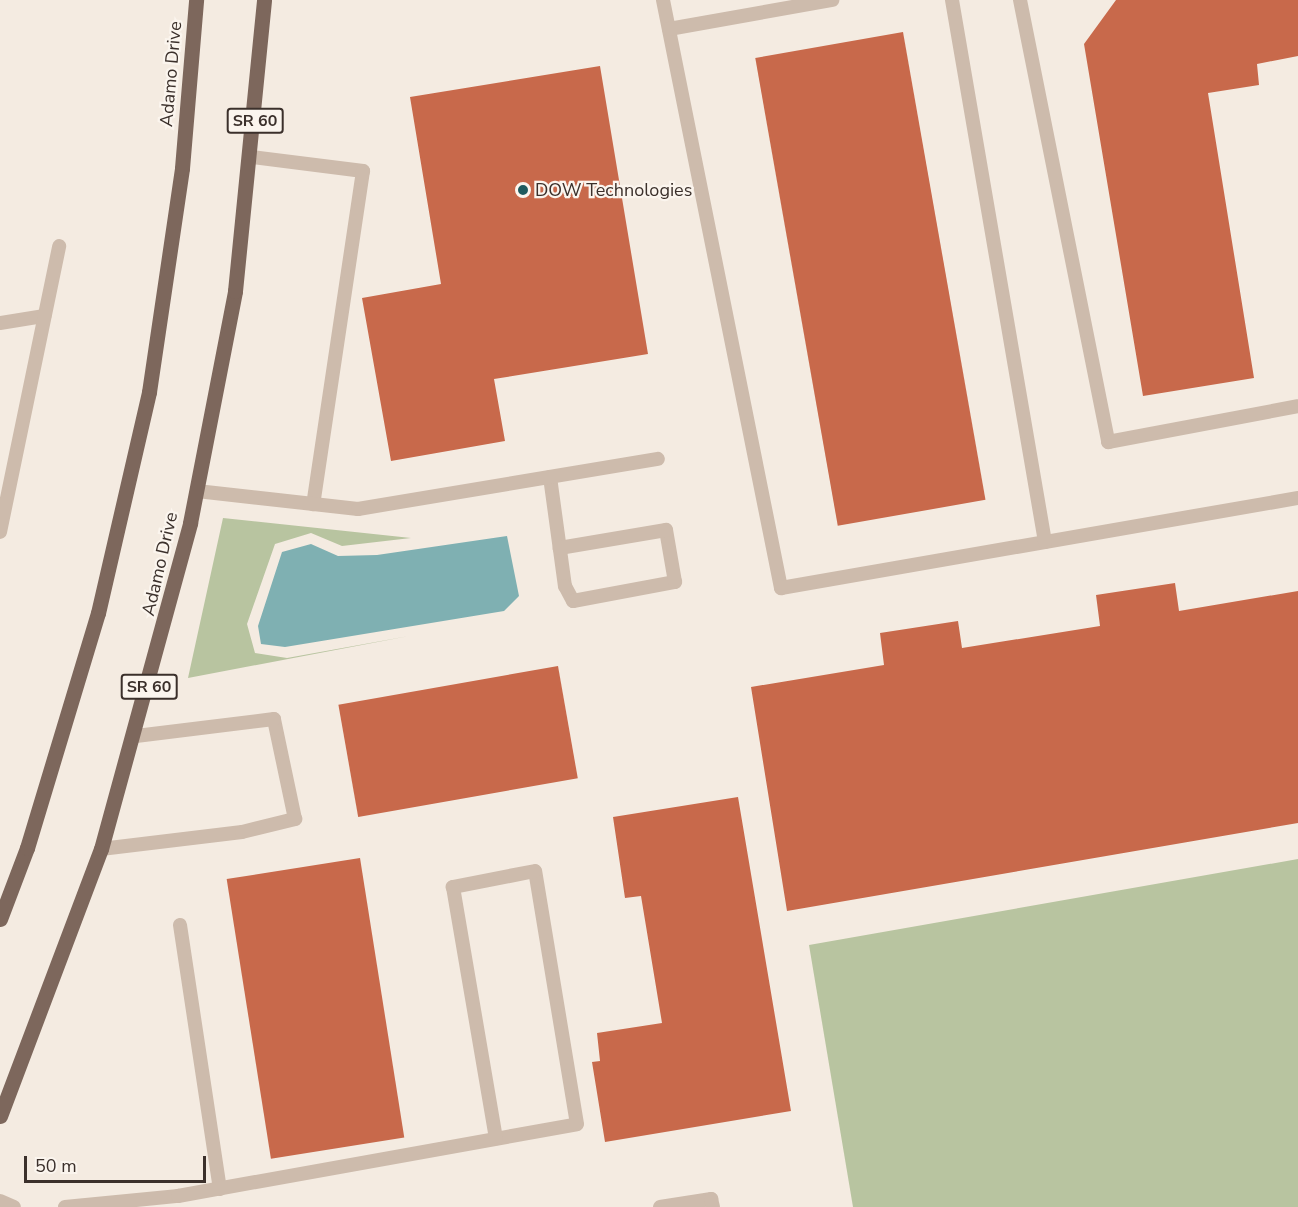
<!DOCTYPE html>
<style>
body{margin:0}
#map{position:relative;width:1298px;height:1207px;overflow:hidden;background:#f4ebe1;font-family:"Nunito Sans",sans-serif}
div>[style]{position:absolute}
.green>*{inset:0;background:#b8c4a0}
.water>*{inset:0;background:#7fb0b2}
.building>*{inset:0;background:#c8694b;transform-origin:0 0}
.lane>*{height:14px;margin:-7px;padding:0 7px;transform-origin:7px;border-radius:7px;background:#cdbbac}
.primary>*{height:15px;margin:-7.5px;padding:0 7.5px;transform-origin:7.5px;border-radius:7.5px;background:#7d675c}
.dots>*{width:16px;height:16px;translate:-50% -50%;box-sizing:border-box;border:3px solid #fbf5ee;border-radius:50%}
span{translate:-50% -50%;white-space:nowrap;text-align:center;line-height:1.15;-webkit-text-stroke:4.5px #fbf5ee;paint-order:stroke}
.shield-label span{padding:2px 4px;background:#fbf5ee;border:2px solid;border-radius:4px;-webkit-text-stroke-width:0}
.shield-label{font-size:16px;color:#3b302b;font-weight:700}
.street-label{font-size:18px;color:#3b302b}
.poi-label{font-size:18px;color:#3b302b}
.left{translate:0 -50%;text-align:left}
.scale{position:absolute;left:24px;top:1156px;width:182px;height:27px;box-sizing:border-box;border:3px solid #3b302b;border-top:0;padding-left:8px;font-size:18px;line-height:21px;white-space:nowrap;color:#3b302b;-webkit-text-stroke:4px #fbf5ee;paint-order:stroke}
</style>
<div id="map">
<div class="green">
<i style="clip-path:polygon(223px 518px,411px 538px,342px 546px,311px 533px,275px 544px,247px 624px,255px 653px,287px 658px,409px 636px,188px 678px)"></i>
<i style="clip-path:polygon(1298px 859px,1298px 1207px,853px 1207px,809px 945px)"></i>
</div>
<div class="water">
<i style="clip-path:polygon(507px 536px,519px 596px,504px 611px,285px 647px,261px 644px,258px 626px,282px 552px,311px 544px,338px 556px,377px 555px)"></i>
</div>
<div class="building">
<i style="clip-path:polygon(1116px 0,1298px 0,1298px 56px,1257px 64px,1259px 85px,1208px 93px,1254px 378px,1143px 396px,1084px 44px)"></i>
<i style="left:903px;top:32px;width:475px;height:150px;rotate:80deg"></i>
<i style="clip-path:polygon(600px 66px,648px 354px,494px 379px,505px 441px,391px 461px,362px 298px,441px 284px,410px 97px)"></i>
<i style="clip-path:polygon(1175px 583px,1179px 611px,1298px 591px,1298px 823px,787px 911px,751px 687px,884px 665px,880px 633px,958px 621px,962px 648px,1100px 626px,1096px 595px)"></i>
<i style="left:558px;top:666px;width:114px;height:223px;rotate:80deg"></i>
<i style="clip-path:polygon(738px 797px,791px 1111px,605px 1142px,592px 1062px,600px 1061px,597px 1033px,662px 1023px,641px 896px,625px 898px,613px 817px)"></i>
<i style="left:360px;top:858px;width:283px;height:135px;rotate:81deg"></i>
</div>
<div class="lane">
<i style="left:663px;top:0;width:600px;rotate:78.65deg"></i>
<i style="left:781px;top:588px;width:525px;rotate:-9.88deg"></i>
<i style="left:952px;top:0;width:550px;rotate:80.26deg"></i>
<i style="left:1020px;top:0;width:451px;rotate:78.7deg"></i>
<i style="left:1108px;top:442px;width:193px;rotate:-10.7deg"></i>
<i style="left:669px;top:29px;width:166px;rotate:-10.1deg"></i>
<i style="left:252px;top:157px;width:112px;rotate:7.2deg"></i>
<i style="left:363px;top:171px;width:337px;rotate:98.5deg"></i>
<i style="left:0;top:323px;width:45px;rotate:-9deg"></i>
<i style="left:550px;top:477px;width:110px;rotate:82.2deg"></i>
<i style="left:565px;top:586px;width:17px;rotate:62deg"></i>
<i style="left:573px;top:601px;width:104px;rotate:-10.6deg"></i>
<i style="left:675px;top:582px;width:53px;rotate:-99.8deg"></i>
<i style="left:666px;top:530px;width:108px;rotate:170.4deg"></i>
<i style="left:197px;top:491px;width:162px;rotate:6.4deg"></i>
<i style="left:358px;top:509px;width:304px;rotate:-9.5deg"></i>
<i style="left:0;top:532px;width:292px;rotate:-78.3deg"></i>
<i style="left:101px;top:849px;width:142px;rotate:-6.9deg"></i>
<i style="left:242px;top:832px;width:55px;rotate:-13.8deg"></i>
<i style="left:295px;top:819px;width:102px;rotate:-101.9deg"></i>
<i style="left:274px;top:719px;width:139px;rotate:173deg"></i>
<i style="left:180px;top:925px;width:267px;rotate:81.4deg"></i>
<i style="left:0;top:1201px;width:15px;rotate:23deg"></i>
<i style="left:65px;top:1207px;width:114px;rotate:-5.6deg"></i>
<i style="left:178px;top:1196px;width:405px;rotate:-10.2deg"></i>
<i style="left:577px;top:1124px;width:256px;rotate:-99.4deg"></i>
<i style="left:535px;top:871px;width:84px;rotate:169deg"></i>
<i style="left:453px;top:887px;width:255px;rotate:80.3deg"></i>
<i style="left:660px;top:1207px;width:52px;rotate:-8.9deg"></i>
<i style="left:711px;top:1199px;width:8px;rotate:76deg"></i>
</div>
<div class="primary">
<i style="left:0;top:919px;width:76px;rotate:-69.2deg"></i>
<i style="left:27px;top:848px;width:245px;rotate:-73.2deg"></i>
<i style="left:98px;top:613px;width:227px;rotate:-77deg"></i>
<i style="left:149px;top:392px;width:226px;rotate:-81.6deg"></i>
<i style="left:182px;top:168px;width:169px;rotate:-85.2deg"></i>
<i style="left:0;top:1116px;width:285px;rotate:-69.3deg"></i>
<i style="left:101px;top:849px;width:338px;rotate:-74.7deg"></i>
<i style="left:190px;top:523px;width:236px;rotate:-79deg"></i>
<i style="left:235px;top:291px;width:292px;rotate:-84.3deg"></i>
</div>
<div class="dots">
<i style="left:523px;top:190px;background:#1f5a5e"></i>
</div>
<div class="shield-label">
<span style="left:255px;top:121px">SR 60</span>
<span style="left:149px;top:687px">SR 60</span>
</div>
<div class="street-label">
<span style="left:171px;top:74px;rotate:-85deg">Adamo Drive</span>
<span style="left:160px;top:564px;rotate:-77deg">Adamo Drive</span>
</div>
<div class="poi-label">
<span class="left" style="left:535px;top:190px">DOW Technologies</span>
</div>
<div class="scale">50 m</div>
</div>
